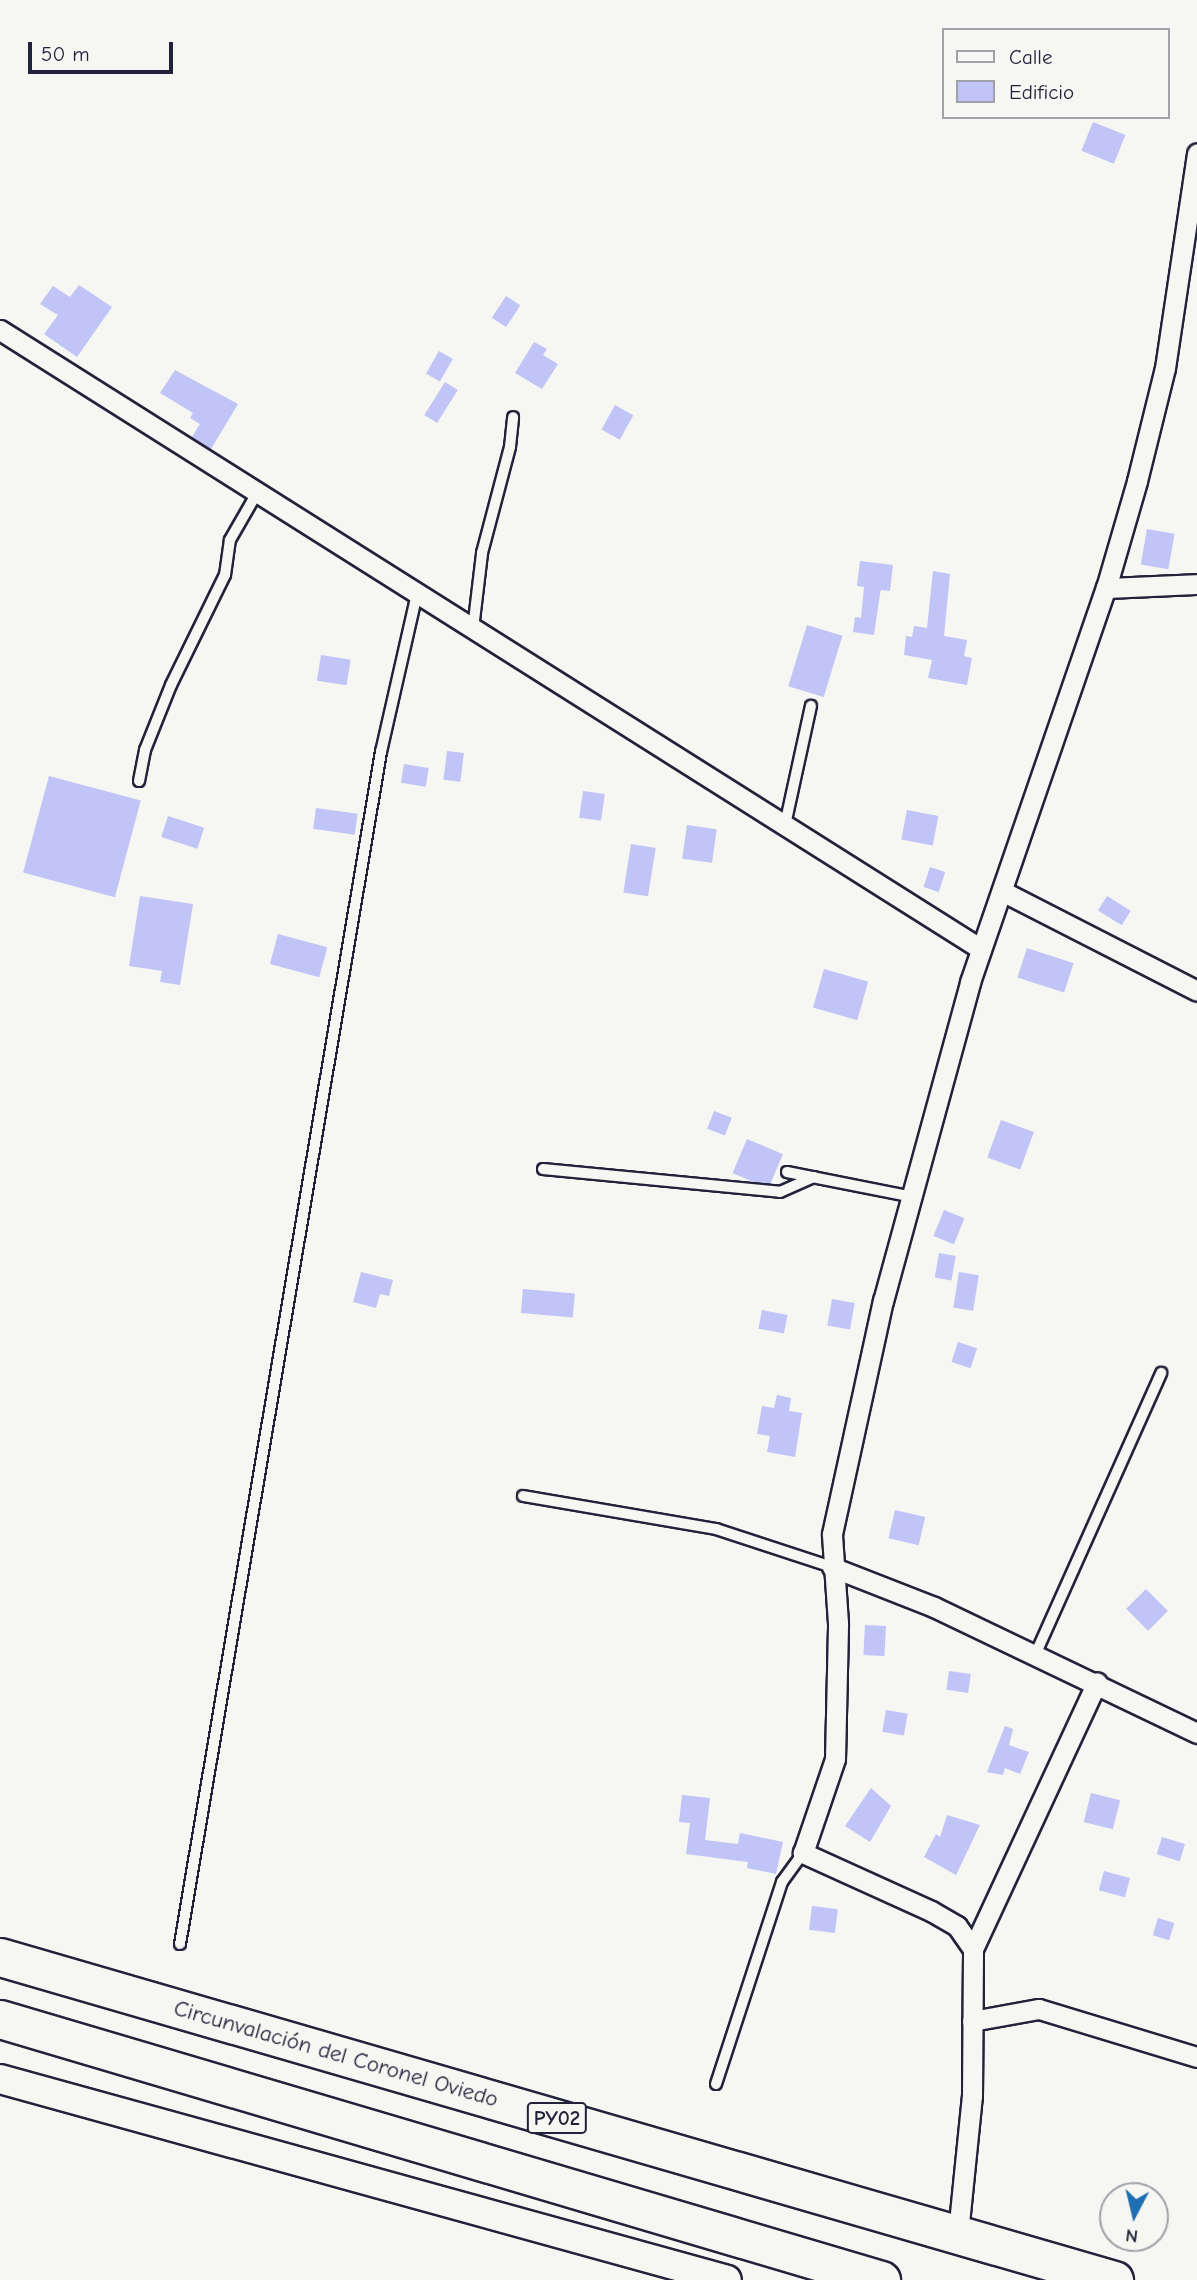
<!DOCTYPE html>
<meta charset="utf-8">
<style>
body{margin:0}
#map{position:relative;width:1197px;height:2280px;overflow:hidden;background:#f6f6f2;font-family:"Comic Neue",sans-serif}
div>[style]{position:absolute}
.building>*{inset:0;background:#c0c4f6;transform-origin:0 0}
.roads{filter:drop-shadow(2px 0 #22223b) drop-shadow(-2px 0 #22223b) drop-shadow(0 2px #22223b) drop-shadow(0 -2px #22223b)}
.lane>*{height:10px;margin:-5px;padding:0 5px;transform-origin:5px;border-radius:5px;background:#f6f6f2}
.street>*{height:19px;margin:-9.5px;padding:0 9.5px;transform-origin:9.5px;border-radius:9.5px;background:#f6f6f2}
.secondary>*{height:28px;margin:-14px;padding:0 14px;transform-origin:14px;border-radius:14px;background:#f6f6f2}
.highway>*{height:37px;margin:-18.5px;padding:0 18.5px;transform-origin:18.5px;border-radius:18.5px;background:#f6f6f2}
span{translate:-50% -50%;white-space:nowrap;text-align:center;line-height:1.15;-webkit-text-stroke:5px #f6f6f2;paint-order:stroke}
.shield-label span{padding:2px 5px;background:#f6f6f2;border:2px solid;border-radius:5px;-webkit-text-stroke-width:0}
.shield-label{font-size:21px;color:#22223b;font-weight:700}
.street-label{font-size:23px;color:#22223b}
.legend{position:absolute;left:942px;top:28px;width:228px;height:91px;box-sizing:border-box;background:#f6f6f2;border:2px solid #a1a1a9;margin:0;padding:9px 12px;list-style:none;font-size:21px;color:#22223b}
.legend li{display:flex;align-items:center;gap:14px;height:35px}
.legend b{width:35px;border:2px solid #a1a1a9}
.north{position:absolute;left:1099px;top:2182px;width:70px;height:70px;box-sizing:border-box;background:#f6f6f2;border:2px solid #a1a1a9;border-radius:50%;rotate:187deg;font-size:19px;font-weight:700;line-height:28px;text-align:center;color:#22223b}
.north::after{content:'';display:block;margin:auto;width:24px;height:32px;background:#1f6fb2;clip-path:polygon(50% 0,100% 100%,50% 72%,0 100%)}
.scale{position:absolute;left:28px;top:42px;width:145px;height:32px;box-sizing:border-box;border:4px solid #22223b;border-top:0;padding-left:9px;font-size:21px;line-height:24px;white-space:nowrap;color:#22223b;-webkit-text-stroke:5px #f6f6f2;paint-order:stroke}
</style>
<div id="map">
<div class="building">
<i style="left:1093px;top:122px;width:35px;height:31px;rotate:22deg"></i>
<i style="clip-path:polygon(79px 285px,112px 307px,77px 357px,44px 334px,58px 315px,40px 304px,53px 286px,70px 297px)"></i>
<i style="left:506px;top:296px;width:17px;height:26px;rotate:33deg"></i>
<i style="clip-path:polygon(534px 342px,547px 349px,543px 355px,558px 364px,542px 389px,515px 373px)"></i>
<i style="left:439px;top:351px;width:16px;height:26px;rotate:30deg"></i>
<i style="clip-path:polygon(175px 370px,238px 404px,211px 449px,192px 437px,200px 424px,190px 418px,193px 413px,160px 393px)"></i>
<i style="left:445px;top:382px;width:15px;height:39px;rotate:32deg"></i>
<i style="left:615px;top:405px;width:21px;height:28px;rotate:29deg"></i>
<i style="left:1147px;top:529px;width:28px;height:36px;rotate:10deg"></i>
<i style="clip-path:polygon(860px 561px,893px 565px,890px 591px,881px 590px,880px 594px,874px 635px,853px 632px,855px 617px,861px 618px,864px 587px,857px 586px)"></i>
<i style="clip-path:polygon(933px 571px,950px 574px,944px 636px,967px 640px,964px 656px,972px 658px,967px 685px,928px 678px,932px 660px,904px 655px,906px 636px,912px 637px,914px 626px,927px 628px)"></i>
<i style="left:807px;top:625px;width:37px;height:64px;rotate:17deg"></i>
<i style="left:321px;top:655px;width:30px;height:26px;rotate:9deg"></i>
<i style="left:447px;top:751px;width:17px;height:29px;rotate:7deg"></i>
<i style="left:404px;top:764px;width:25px;height:19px;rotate:9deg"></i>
<i style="left:49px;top:776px;width:95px;height:100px;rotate:15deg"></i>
<i style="left:583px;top:791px;width:22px;height:27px;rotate:8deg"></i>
<i style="left:316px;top:808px;width:42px;height:21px;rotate:8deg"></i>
<i style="left:907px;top:810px;width:32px;height:30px;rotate:11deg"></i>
<i style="left:168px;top:816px;width:38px;height:22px;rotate:18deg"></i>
<i style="left:687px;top:825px;width:30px;height:34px;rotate:8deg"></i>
<i style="left:631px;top:844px;width:25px;height:49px;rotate:9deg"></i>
<i style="left:930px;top:867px;width:16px;height:21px;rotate:18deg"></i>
<i style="clip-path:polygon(140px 896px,193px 904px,180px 985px,160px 982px,162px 971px,129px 966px)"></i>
<i style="left:1107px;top:896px;width:28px;height:17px;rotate:32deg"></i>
<i style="left:278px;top:934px;width:51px;height:31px;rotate:15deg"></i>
<i style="left:1027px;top:948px;width:49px;height:31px;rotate:18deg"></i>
<i style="left:824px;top:969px;width:46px;height:40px;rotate:16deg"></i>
<i style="left:714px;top:1111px;width:19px;height:19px;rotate:21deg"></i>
<i style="left:1001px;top:1120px;width:35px;height:40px;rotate:20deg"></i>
<i style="left:747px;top:1139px;width:39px;height:37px;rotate:23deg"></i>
<i style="left:944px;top:1210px;width:22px;height:28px;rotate:22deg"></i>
<i style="left:939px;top:1253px;width:17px;height:25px;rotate:10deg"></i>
<i style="clip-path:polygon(361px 1272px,393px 1280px,389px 1296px,380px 1294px,376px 1308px,353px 1302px)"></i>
<i style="left:959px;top:1272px;width:20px;height:36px;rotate:9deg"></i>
<i style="left:523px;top:1289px;width:52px;height:24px;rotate:5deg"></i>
<i style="left:832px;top:1299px;width:23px;height:27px;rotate:10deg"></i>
<i style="left:762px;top:1310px;width:26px;height:19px;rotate:11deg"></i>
<i style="left:958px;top:1342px;width:20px;height:21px;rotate:18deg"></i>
<i style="clip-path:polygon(777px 1395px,791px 1398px,789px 1411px,802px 1413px,795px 1457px,767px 1452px,770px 1436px,757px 1434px,762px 1406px,774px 1408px)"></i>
<i style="left:895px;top:1510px;width:31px;height:29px;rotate:13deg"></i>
<i style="left:1146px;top:1589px;width:31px;height:28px;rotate:45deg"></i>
<i style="left:865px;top:1625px;width:21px;height:30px;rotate:3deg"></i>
<i style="left:949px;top:1671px;width:22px;height:19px;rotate:8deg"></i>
<i style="left:886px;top:1710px;width:22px;height:22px;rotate:10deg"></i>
<i style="clip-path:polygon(1005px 1726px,1013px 1729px,1009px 1745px,1029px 1752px,1020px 1774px,1005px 1768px,1003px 1775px,987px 1772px)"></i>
<i style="clip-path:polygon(871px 1788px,891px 1806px,870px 1842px,845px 1826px)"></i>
<i style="left:1091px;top:1793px;width:30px;height:30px;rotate:14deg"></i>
<i style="clip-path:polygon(682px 1795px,710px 1798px,705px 1840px,738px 1844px,740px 1833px,783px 1842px,776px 1874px,747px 1868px,748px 1862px,686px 1854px,690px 1823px,679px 1822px)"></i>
<i style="clip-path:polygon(947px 1815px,980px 1825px,956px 1875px,924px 1857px,936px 1834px,940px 1837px)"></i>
<i style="left:1162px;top:1837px;width:24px;height:18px;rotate:17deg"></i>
<i style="left:1104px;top:1871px;width:27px;height:20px;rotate:15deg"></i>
<i style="left:812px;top:1906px;width:26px;height:24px;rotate:7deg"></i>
<i style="left:1158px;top:1918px;width:17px;height:18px;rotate:17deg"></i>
</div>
<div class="roads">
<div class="lane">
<i style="left:473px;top:629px;width:77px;rotate:-83.2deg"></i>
<i style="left:482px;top:553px;width:110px;rotate:-75.2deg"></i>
<i style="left:510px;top:447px;width:30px;rotate:-84deg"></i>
<i style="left:139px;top:781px;width:32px;rotate:-79deg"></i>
<i style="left:145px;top:750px;width:70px;rotate:-68.2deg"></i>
<i style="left:171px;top:685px;width:123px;rotate:-63.9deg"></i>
<i style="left:225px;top:575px;width:35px;rotate:-82deg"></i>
<i style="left:230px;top:540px;width:54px;rotate:-60.1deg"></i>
<i style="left:785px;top:825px;width:122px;rotate:-77.7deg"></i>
<i style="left:543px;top:1169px;width:238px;rotate:5.5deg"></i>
<i style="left:780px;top:1192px;width:37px;rotate:-24deg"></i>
<i style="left:787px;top:1172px;width:128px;rotate:11.2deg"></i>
<i style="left:523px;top:1496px;width:196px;rotate:9.7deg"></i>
<i style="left:716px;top:1529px;width:122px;rotate:18.1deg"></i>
<i style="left:1036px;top:1653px;width:307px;rotate:-65.9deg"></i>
<i style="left:180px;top:1944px;width:1209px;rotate:-80.43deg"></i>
<i style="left:381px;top:752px;width:162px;rotate:-77.2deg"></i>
<i style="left:716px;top:2084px;width:213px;rotate:-71.9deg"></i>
<i style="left:782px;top:1882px;width:36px;rotate:-54deg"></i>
</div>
<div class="street">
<i style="left:0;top:330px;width:1160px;rotate:32.25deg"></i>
<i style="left:1106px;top:588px;width:91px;rotate:-2.5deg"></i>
<i style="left:1002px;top:891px;width:219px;rotate:27.1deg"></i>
<i style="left:832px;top:1567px;width:110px;rotate:21.4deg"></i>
<i style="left:934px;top:1607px;width:292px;rotate:25.6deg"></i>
<i style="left:973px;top:1949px;width:28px;rotate:-125deg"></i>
<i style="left:957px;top:1926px;width:30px;rotate:-150deg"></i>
<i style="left:931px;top:1911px;width:141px;rotate:-155.6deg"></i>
<i style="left:803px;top:1853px;width:99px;rotate:-71.2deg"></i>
<i style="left:835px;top:1759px;width:136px;rotate:-88.7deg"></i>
<i style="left:838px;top:1623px;width:89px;rotate:-93.9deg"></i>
<i style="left:832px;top:1534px;width:239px;rotate:-77.7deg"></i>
<i style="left:883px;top:1301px;width:331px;rotate:-74.7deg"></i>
<i style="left:970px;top:982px;width:417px;rotate:-71deg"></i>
<i style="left:1106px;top:588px;width:111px;rotate:-73.8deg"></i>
<i style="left:1137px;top:481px;width:116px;rotate:-76.1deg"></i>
<i style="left:1165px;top:368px;width:217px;rotate:-81.5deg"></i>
<i style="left:972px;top:2021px;width:68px;rotate:-10.2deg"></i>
<i style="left:1039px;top:2009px;width:165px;rotate:16.9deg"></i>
<i style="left:958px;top:2233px;width:138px;rotate:-84.2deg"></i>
<i style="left:972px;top:2096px;width:147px;rotate:-89.6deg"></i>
<i style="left:973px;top:1949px;width:294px;rotate:-65.1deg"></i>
</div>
<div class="secondary">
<i style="left:0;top:2079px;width:754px;rotate:15.45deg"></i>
</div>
<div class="highway">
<i style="left:0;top:1957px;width:1160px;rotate:16.17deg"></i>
<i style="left:0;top:2019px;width:919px;rotate:16.5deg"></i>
</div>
</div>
<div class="shield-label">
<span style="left:557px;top:2118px">PY02</span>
</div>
<div class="street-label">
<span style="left:336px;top:2054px;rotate:16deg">Circunvalación del Coronel Oviedo</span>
</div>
<ul class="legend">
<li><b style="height:9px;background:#f6f6f2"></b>Calle</li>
<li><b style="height:19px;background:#c0c4f6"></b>Edificio</li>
</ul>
<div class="north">N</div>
<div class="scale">50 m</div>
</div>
